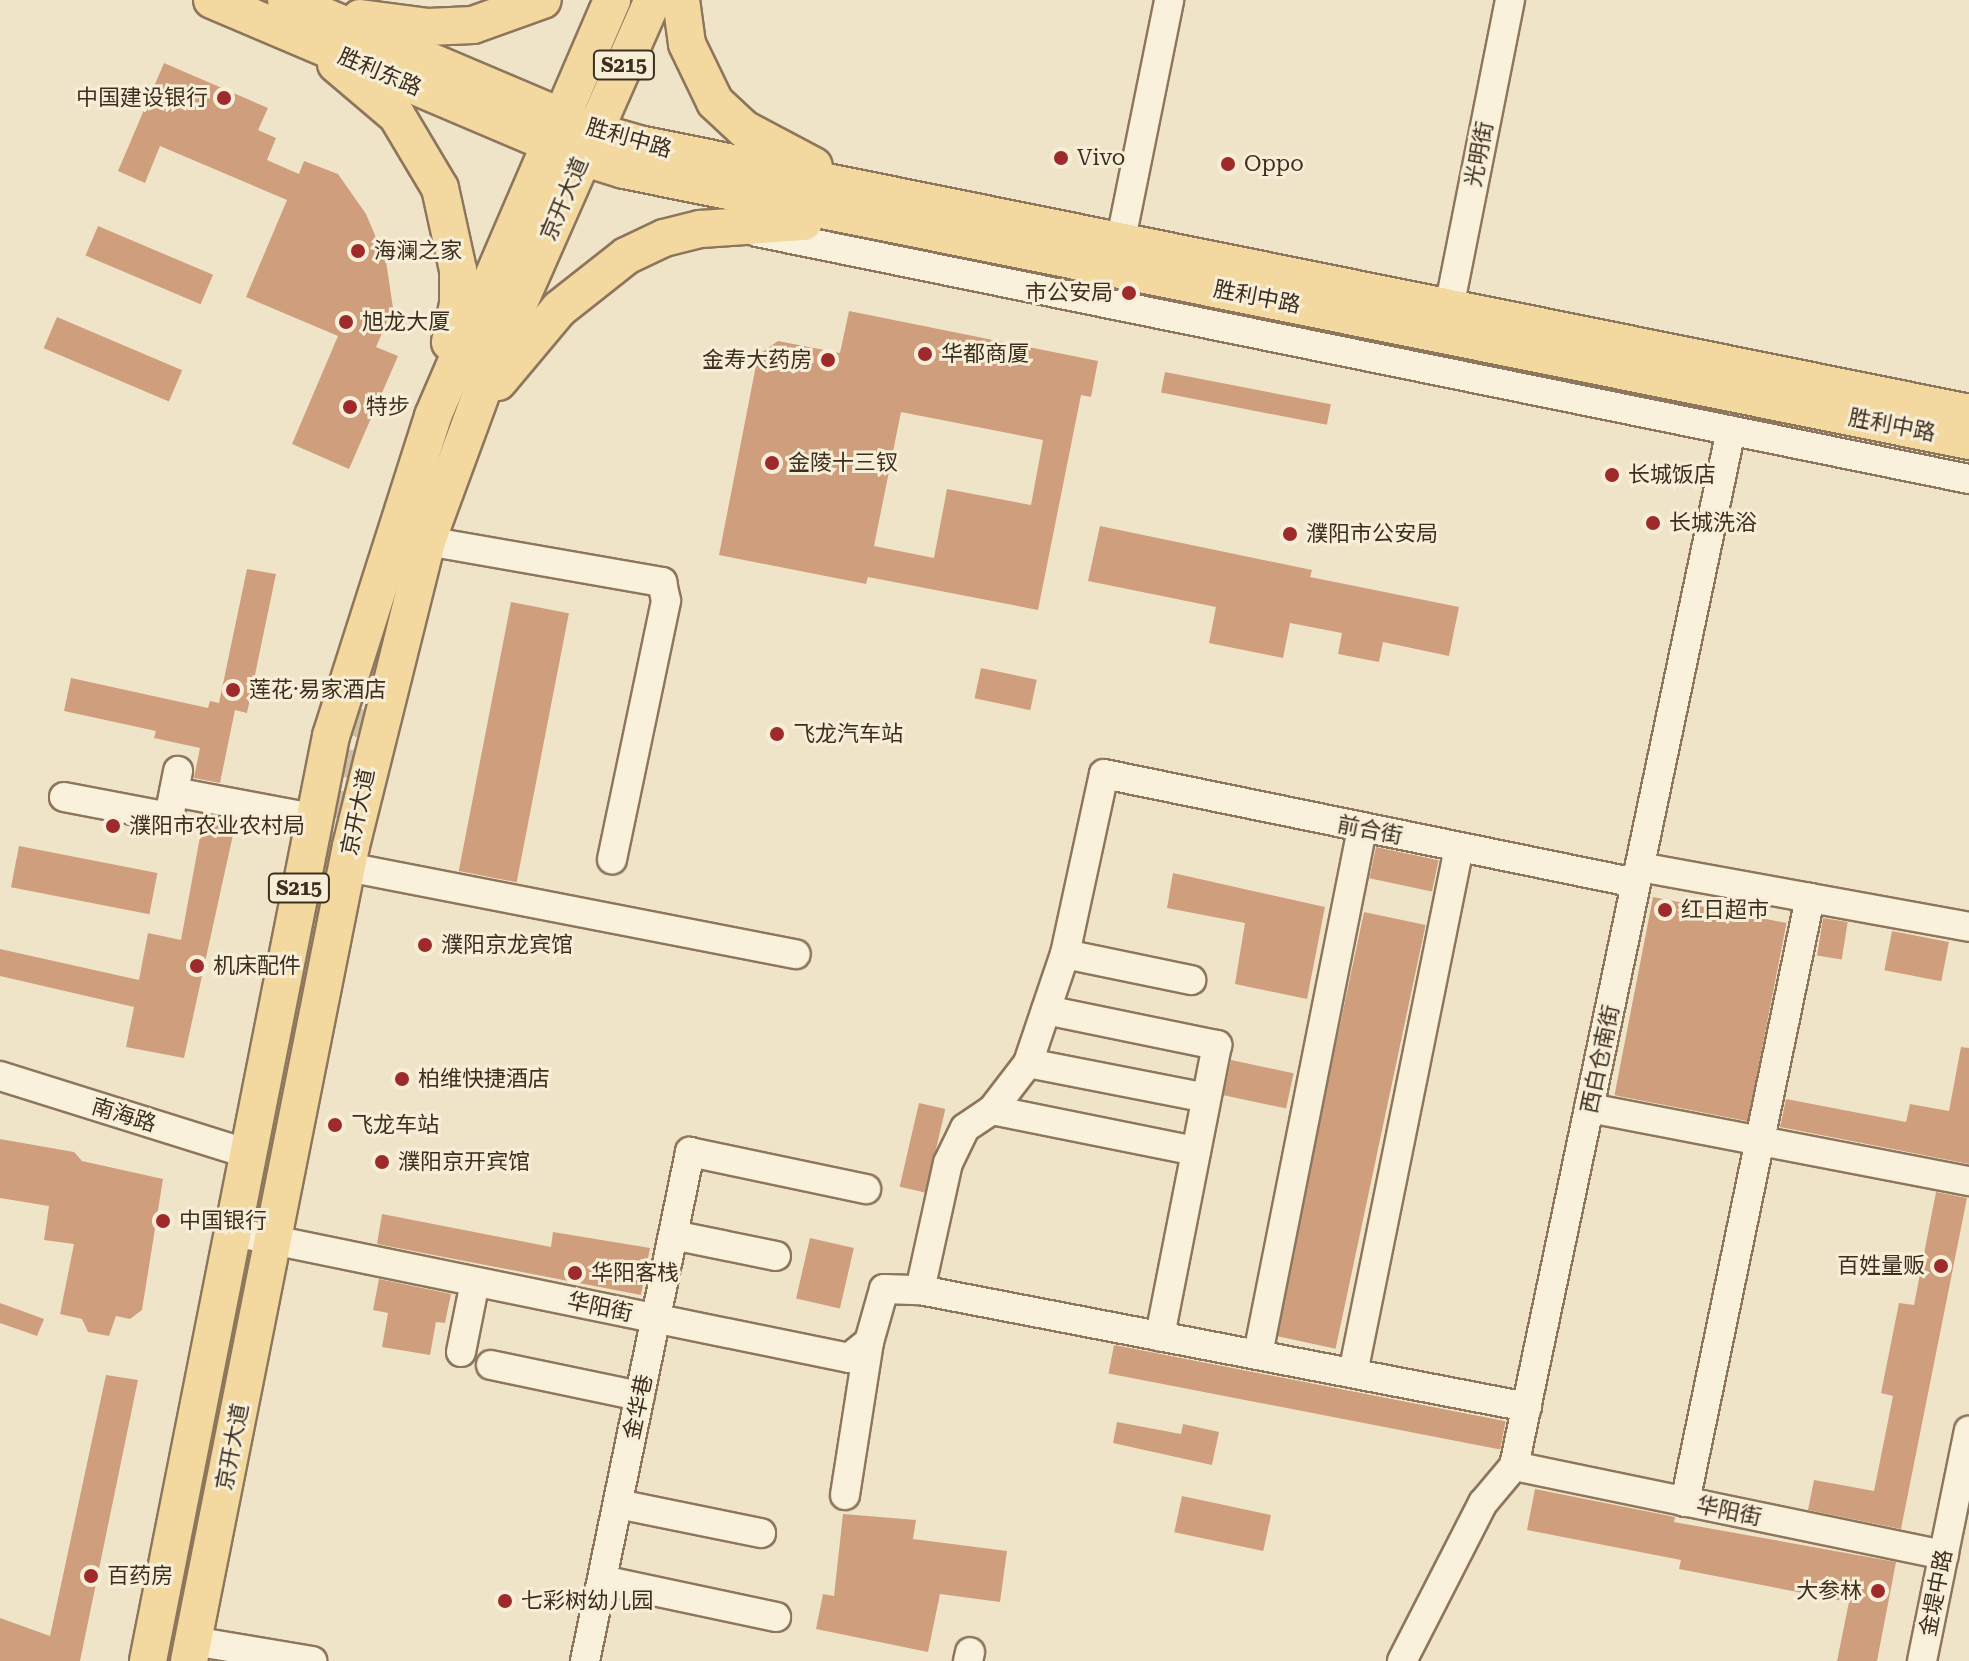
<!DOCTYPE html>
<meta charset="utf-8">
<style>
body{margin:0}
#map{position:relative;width:1969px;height:1661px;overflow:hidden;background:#f0e4c8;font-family:"Roboto Serif","Noto Sans SC",serif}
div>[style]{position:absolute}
.building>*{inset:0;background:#cf9f7d;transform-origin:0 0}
.minor-tunnel>*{height:28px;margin-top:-14px;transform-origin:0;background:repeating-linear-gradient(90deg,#ccc0a6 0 28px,transparent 0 42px)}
.roads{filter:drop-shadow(2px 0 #8d765c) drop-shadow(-2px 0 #8d765c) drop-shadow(0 2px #8d765c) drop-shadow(0 -2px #8d765c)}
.minor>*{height:28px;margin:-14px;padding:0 14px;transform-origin:14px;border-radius:14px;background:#faf1dc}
.major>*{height:36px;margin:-18px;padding:0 18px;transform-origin:18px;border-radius:18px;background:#f3d9a0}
.dots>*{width:22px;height:22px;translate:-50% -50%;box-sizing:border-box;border:4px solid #f7eed8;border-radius:50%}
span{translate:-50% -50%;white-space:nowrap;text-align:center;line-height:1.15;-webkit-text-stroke:6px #f7eed8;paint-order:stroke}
.shield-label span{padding:2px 6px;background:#f7eed8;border:2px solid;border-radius:6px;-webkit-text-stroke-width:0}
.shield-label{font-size:20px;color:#3d2e20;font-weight:700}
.street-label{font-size:22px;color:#3d2e20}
.poi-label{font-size:22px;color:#3d2e20}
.right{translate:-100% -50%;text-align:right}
.left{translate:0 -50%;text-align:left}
</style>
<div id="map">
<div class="building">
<i style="clip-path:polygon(164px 63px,268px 108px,258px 130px,276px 138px,267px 160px,299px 174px,304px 161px,338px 174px,366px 214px,386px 261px,393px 308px,376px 347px,398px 356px,349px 469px,292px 444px,338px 336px,246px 297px,287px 200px,160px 146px,145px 183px,118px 171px)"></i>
<i style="left:98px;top:226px;width:125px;height:32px;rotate:23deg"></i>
<i style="clip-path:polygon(evenodd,849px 311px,1098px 361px,1091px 397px,1081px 395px,1038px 610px,868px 577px,866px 584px,719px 555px,758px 355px,778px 341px,840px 353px,849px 311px,901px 412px,1043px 440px,1031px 505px,947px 489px,934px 558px,874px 546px,901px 412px)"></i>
<i style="left:57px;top:317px;width:136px;height:34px;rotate:23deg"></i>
<i style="left:1165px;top:372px;width:169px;height:21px;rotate:11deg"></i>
<i style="clip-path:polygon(1100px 526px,1312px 570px,1310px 577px,1459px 607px,1449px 656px,1383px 642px,1379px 662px,1338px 654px,1342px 633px,1290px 623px,1283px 658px,1209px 643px,1216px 607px,1088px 581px)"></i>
<i style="clip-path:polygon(247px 569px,276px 574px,247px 713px,235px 710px,220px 783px,194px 778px,200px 748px,154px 738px,156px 731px,64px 711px,71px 678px,208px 708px,210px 701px,219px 703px)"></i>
<i style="left:511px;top:602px;width:59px;height:274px;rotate:11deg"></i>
<i style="left:981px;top:668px;width:57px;height:31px;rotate:12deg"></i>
<i style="clip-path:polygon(204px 815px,236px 821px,184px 1058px,126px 1047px,134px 1007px,0 976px,0 949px,139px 980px,148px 933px,181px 940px)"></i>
<i style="left:19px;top:846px;width:141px;height:42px;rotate:11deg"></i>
<i style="left:1376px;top:847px;width:64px;height:32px;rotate:12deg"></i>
<i style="clip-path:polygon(1173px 873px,1325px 907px,1307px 999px,1235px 984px,1245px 923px,1167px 908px)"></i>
<i style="left:1653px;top:897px;width:136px;height:202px;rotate:11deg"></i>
<i style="left:1364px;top:912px;width:63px;height:433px;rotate:12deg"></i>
<i style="left:1823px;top:918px;width:25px;height:38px;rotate:9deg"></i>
<i style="left:1892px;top:931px;width:58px;height:40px;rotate:11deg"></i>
<i style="clip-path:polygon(1961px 1047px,1969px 1048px,1969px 1164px,1780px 1127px,1786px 1099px,1906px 1122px,1910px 1104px,1949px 1111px)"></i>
<i style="left:1231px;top:1060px;width:64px;height:36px;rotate:12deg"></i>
<i style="left:919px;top:1103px;width:27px;height:86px;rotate:13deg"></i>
<i style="clip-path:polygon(0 1139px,74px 1152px,82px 1161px,163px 1179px,142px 1310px,130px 1319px,116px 1316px,109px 1336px,88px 1332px,82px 1319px,60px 1314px,74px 1244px,44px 1240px,49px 1206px,0 1198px)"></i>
<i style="clip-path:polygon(1936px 1192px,1967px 1198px,1901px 1529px,1808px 1510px,1814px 1480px,1874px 1491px,1893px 1396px,1881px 1393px,1899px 1303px,1914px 1305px)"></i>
<i style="clip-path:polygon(382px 1214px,551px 1247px,553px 1232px,650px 1248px,641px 1295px,377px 1244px)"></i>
<i style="left:810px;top:1238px;width:45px;height:62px;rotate:13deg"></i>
<i style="clip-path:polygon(379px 1279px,451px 1294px,445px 1323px,436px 1322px,430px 1355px,382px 1347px,388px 1313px,373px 1310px)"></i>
<i style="clip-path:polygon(0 1303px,44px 1319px,37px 1336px,0 1323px)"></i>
<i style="left:1114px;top:1345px;width:399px;height:29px;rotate:11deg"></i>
<i style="clip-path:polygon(106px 1375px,138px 1380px,80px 1661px,0 1661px,0 1618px,50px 1636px)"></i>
<i style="clip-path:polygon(1117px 1422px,1181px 1434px,1183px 1424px,1219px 1432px,1212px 1465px,1113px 1443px)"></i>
<i style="clip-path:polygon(1535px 1489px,1675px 1517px,1674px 1522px,1896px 1562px,1877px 1661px,1837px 1661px,1849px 1602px,1679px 1569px,1681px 1560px,1527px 1530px)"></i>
<i style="left:1182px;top:1496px;width:91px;height:37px;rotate:12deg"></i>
<i style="clip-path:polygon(843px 1514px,916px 1520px,913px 1539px,1007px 1551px,1000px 1602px,940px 1594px,928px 1652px,816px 1629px,823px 1594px,834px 1596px)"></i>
</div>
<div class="minor-tunnel">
<i style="left:261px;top:0;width:47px;rotate:23.8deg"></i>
<i style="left:295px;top:1042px;width:186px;rotate:-80.4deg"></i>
<i style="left:326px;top:859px;width:216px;rotate:-76.3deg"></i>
</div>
<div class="roads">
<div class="minor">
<i style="left:757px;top:232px;width:1237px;rotate:11.52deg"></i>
<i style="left:1120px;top:244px;width:249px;rotate:-78.6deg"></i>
<i style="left:1449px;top:308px;width:314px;rotate:-78.8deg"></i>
<i style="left:427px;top:541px;width:239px;rotate:9.9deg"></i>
<i style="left:662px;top:582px;width:19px;rotate:78deg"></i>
<i style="left:666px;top:601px;width:264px;rotate:101.8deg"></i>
<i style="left:174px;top:792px;width:141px;rotate:10.6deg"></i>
<i style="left:64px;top:797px;width:107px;rotate:10.8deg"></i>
<i style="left:169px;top:817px;width:47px;rotate:-78.9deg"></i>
<i style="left:347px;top:867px;width:457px;rotate:11deg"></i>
<i style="left:1640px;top:867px;width:334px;rotate:10.3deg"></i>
<i style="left:1065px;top:954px;width:129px;rotate:11.7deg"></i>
<i style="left:1046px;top:1010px;width:175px;rotate:11.6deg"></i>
<i style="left:1217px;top:1045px;width:297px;rotate:101.1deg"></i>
<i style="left:1028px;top:1063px;width:181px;rotate:11.1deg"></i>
<i style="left:0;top:1076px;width:261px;rotate:17.4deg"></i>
<i style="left:1589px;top:1108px;width:387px;rotate:10.9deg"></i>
<i style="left:992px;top:1110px;width:208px;rotate:11.4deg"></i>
<i style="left:234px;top:1232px;width:628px;rotate:11.58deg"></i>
<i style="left:849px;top:1358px;width:26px;rotate:-39deg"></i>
<i style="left:869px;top:1342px;width:55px;rotate:-74.2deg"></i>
<i style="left:884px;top:1289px;width:36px;rotate:2deg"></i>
<i style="left:673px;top:1235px;width:105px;rotate:11.5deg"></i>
<i style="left:461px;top:1352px;width:71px;rotate:-78.7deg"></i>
<i style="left:1258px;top:1354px;width:535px;rotate:-78.8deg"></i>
<i style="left:491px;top:1365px;width:152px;rotate:11.8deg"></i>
<i style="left:1353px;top:1373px;width:536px;rotate:-78.59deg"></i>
<i style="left:1527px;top:1407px;width:618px;rotate:-169.09deg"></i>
<i style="left:920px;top:1290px;width:130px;rotate:-77.6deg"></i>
<i style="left:948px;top:1163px;width:39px;rotate:-64deg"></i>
<i style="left:965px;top:1128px;width:32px;rotate:-34deg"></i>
<i style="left:992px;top:1110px;width:59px;rotate:-52.5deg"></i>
<i style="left:1028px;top:1063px;width:115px;rotate:-71.3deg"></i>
<i style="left:1065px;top:954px;width:184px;rotate:-77.8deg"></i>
<i style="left:1104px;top:774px;width:543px;rotate:11.58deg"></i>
<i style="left:1514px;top:1466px;width:439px;rotate:11.7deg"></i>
<i style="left:845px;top:1495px;width:155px;rotate:-81.1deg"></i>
<i style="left:1685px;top:1502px;width:617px;rotate:-78.31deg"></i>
<i style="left:618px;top:1504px;width:146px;rotate:11.5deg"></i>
<i style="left:602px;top:1580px;width:178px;rotate:12deg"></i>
<i style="left:193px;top:1641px;width:121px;rotate:9.5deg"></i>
<i style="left:585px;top:1661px;width:520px;rotate:-78.34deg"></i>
<i style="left:690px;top:1152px;width:180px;rotate:11.9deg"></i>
<i style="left:968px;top:1661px;width:9px;rotate:-77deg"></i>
<i style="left:1402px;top:1661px;width:178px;rotate:-62.9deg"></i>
<i style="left:1483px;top:1503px;width:48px;rotate:-50deg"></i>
<i style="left:1514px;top:1466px;width:1058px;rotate:-78.17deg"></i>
<i style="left:1922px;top:1661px;width:235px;rotate:-78.5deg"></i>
</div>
<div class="major">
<i style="left:212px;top:0;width:402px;rotate:23deg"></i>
<i style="left:582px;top:157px;width:44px;rotate:17.2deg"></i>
<i style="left:624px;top:170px;width:1372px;rotate:11.39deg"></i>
<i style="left:286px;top:0;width:335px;rotate:23deg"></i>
<i style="left:594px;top:131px;width:47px;rotate:16.1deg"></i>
<i style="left:639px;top:144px;width:1357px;rotate:11.43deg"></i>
<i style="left:681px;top:0;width:44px;rotate:82.2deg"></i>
<i style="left:687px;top:44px;width:64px;rotate:64.2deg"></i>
<i style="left:715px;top:102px;width:40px;rotate:43deg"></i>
<i style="left:744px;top:129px;width:79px;rotate:27.9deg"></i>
<i style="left:360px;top:18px;width:69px;rotate:7.5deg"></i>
<i style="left:428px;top:27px;width:45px;rotate:-2.5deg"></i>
<i style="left:473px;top:25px;width:74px;rotate:-19.7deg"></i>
<i style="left:336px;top:64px;width:80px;rotate:40.4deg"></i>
<i style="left:397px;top:116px;width:84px;rotate:59.2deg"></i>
<i style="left:440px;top:188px;width:84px;rotate:77.6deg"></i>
<i style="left:458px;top:270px;width:34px;rotate:90deg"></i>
<i style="left:458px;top:304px;width:39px;rotate:102deg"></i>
<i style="left:498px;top:382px;width:95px;rotate:-50.1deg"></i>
<i style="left:559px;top:309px;width:85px;rotate:-38.3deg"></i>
<i style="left:626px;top:256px;width:42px;rotate:-25.3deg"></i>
<i style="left:664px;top:238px;width:38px;rotate:-14deg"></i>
<i style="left:701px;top:229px;width:103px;rotate:-3.9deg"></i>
<i style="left:148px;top:1661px;width:943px;rotate:-78.81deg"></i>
<i style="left:331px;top:736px;width:336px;rotate:-72.3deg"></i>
<i style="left:433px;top:416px;width:453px;rotate:-66.7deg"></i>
<i style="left:189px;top:1661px;width:831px;rotate:-78.76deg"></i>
<i style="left:351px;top:846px;width:314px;rotate:-76deg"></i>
<i style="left:427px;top:541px;width:191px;rotate:-69.8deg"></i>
<i style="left:493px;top:362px;width:396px;rotate:-66.2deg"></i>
</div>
</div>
<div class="dots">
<i style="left:224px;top:98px;background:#9e2a2b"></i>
<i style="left:1061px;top:158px;background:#9e2a2b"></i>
<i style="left:1228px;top:164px;background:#9e2a2b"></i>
<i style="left:358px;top:251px;background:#9e2a2b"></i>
<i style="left:1129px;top:293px;background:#9e2a2b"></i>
<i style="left:346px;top:322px;background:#9e2a2b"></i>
<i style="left:925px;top:354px;background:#9e2a2b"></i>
<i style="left:828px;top:360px;background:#9e2a2b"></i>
<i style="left:350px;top:407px;background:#9e2a2b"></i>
<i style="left:772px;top:463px;background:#9e2a2b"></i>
<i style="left:1612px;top:475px;background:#9e2a2b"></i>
<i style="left:1653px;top:523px;background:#9e2a2b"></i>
<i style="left:1290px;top:534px;background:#9e2a2b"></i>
<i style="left:233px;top:690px;background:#9e2a2b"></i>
<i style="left:777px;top:734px;background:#9e2a2b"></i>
<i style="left:113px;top:826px;background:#9e2a2b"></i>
<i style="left:1665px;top:910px;background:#9e2a2b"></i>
<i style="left:425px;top:945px;background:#9e2a2b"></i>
<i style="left:197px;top:966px;background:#9e2a2b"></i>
<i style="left:402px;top:1079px;background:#9e2a2b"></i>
<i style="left:335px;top:1125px;background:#9e2a2b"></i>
<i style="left:382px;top:1162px;background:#9e2a2b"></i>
<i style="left:163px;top:1221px;background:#9e2a2b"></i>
<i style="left:1941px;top:1266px;background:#9e2a2b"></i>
<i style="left:575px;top:1273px;background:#9e2a2b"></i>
<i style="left:91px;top:1576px;background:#9e2a2b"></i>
<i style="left:1878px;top:1591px;background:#9e2a2b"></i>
<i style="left:505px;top:1601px;background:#9e2a2b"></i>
</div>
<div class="shield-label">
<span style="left:624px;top:65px">S215</span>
<span style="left:299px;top:888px">S215</span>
</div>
<div class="street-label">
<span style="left:380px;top:72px;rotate:23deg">胜利东路</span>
<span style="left:629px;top:138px;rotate:16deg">胜利中路</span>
<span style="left:1479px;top:154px;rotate:-79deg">光明街</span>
<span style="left:564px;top:199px;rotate:-67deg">京开大道</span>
<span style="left:1257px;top:297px;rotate:11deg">胜利中路</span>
<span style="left:1892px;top:425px;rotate:11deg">胜利中路</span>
<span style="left:358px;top:812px;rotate:-78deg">京开大道</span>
<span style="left:1370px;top:830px;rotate:11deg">前合街</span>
<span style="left:1600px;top:1059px;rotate:-78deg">西白仓南街</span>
<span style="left:124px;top:1115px;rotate:17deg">南海路</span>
<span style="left:600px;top:1307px;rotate:12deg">华阳街</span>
<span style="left:638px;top:1407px;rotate:-78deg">金华巷</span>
<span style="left:232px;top:1447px;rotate:-79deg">京开大道</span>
<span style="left:1729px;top:1511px;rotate:12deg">华阳街</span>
<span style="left:1936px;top:1593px;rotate:-79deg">金堤中路</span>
</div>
<div class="poi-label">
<span class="right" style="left:208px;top:98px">中国建设银行</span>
<span class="left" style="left:1077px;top:158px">Vivo</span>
<span class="left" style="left:1244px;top:164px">Oppo</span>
<span class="left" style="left:374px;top:251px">海澜之家</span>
<span class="right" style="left:1113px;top:293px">市公安局</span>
<span class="left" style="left:362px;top:322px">旭龙大厦</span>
<span class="left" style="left:941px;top:354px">华都商厦</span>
<span class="right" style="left:812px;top:360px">金寿大药房</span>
<span class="left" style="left:366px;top:407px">特步</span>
<span class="left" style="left:788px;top:463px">金陵十三钗</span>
<span class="left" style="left:1628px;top:475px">长城饭店</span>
<span class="left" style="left:1669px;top:523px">长城洗浴</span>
<span class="left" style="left:1306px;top:534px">濮阳市公安局</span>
<span class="left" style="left:249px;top:690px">莲花·易家酒店</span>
<span class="left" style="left:793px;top:734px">飞龙汽车站</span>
<span class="left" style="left:129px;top:826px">濮阳市农业农村局</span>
<span class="left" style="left:1681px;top:910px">红日超市</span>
<span class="left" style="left:441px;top:945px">濮阳京龙宾馆</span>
<span class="left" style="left:213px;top:966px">机床配件</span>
<span class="left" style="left:418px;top:1079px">柏维快捷酒店</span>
<span class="left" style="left:351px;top:1125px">飞龙车站</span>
<span class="left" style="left:398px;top:1162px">濮阳京开宾馆</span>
<span class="left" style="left:179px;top:1221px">中国银行</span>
<span class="right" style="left:1925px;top:1266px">百姓量贩</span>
<span class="left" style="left:591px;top:1273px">华阳客栈</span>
<span class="left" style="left:107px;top:1576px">百药房</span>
<span class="right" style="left:1862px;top:1591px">大参林</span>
<span class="left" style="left:521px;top:1601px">七彩树幼儿园</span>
</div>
</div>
